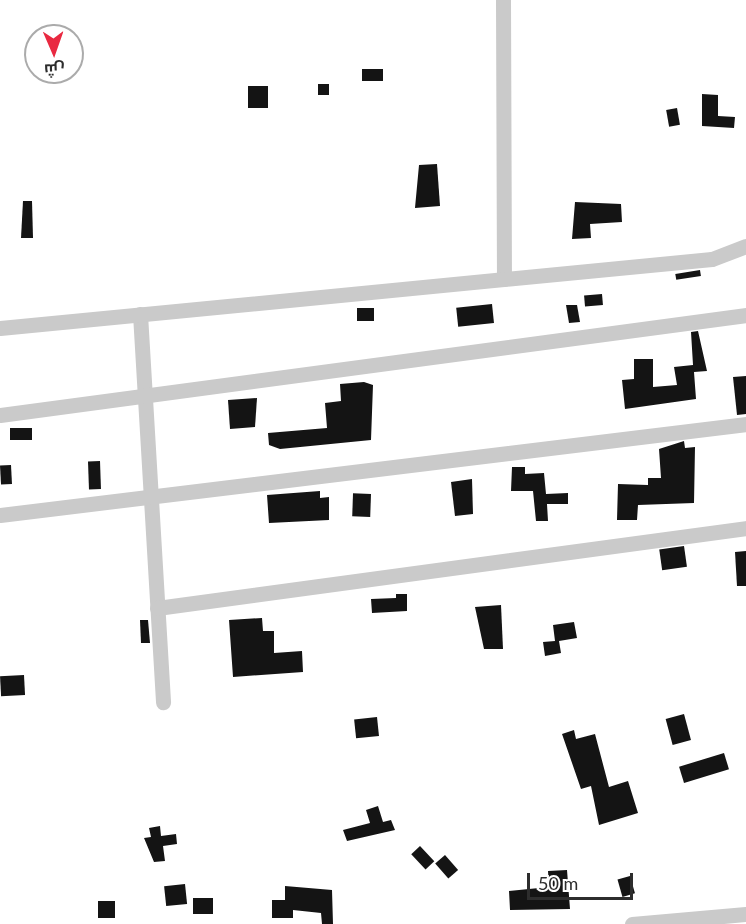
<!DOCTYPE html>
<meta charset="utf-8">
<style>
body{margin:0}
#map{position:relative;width:746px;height:924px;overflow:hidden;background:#fff;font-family:Lato,Cairo,sans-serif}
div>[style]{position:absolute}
.building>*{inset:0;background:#141414;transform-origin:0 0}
.minor>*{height:15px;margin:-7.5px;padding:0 7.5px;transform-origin:7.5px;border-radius:7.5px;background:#cacaca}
span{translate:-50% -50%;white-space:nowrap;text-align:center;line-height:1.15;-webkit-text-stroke:6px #fff;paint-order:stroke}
.north{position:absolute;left:24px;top:24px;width:60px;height:60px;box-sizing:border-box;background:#fff;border:2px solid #ababab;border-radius:50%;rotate:178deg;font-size:16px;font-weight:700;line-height:24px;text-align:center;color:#2d2d2d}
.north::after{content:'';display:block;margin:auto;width:21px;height:27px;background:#e92941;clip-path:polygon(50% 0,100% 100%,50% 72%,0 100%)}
.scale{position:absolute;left:527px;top:873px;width:106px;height:27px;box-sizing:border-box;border:3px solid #2d2d2d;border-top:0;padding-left:8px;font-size:18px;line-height:21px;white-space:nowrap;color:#2d2d2d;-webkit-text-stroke:4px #fff;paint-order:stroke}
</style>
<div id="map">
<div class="building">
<i style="left:362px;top:69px;width:21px;height:12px"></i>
<i style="left:318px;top:84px;width:11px;height:11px"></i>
<i style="left:248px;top:86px;width:20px;height:22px"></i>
<i style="clip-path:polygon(702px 94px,718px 95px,718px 116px,735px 117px,734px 128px,702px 126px)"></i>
<i style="left:677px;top:108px;width:17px;height:11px;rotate:80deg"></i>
<i style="clip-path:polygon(437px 164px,440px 206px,415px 208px,419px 165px)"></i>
<i style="clip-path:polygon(23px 201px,32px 201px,33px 238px,21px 238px)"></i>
<i style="clip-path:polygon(575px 202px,621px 204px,622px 222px,590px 224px,591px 238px,572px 239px)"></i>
<i style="left:700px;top:270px;width:6px;height:25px;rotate:81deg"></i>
<i style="left:602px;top:294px;width:11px;height:18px;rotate:85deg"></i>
<i style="left:492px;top:304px;width:19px;height:36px;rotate:84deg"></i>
<i style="clip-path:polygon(566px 305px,577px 305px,580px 322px,569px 323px)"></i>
<i style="left:357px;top:308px;width:17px;height:13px"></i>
<i style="clip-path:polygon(698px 331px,707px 371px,694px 372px,696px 399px,625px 409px,622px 380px,634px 379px,634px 359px,653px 359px,653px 387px,677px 385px,674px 367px,693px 365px,691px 332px)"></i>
<i style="clip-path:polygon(746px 376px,746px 414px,737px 415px,733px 377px)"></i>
<i style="clip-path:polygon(364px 382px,373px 385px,371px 440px,280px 449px,269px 445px,268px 433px,327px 428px,325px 403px,341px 401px,340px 384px)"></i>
<i style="clip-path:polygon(257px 398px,255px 427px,230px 429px,228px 400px)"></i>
<i style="left:32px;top:428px;width:12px;height:22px;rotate:90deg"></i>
<i style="clip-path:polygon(684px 441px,685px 448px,695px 447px,694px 503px,638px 505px,637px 520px,617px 520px,618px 484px,648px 485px,648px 478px,661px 478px,659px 449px)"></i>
<i style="left:100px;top:461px;width:28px;height:12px;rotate:88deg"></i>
<i style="left:11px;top:465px;width:19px;height:11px;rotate:87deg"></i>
<i style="clip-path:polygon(512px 467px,525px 467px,525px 474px,544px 473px,546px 494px,568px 493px,568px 504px,547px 504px,548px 521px,536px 521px,533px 491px,511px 491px)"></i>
<i style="clip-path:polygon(472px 479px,473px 514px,455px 516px,451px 482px)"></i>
<i style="clip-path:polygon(320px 491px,320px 498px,329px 497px,329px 520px,269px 523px,267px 495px)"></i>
<i style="left:371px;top:494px;width:23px;height:18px;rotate:92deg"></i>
<i style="left:684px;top:546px;width:21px;height:25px;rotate:82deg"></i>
<i style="clip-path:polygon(746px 551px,746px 586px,737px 586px,735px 552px)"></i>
<i style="clip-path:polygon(396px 594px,407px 594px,407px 611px,372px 613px,371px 599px,396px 598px)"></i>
<i style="clip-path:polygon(501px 605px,503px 649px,484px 649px,475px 607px)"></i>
<i style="clip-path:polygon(262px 618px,263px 631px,274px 631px,274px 653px,302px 651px,303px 672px,233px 677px,229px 620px)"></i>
<i style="clip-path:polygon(140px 620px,148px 620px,150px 643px,141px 643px)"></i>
<i style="clip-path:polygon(574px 622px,577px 638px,559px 641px,561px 653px,545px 656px,543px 642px,555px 641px,553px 625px)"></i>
<i style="left:24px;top:675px;width:20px;height:24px;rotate:87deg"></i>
<i style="left:684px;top:714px;width:27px;height:19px;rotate:75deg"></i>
<i style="left:377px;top:717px;width:19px;height:23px;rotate:84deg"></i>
<i style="clip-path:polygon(574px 730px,576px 739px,595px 734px,609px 787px,628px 781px,638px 813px,599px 825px,591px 786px,581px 789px,562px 734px)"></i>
<i style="left:724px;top:753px;width:17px;height:47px;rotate:73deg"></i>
<i style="clip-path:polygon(378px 806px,383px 822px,391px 820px,395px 830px,347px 841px,343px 830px,370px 823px,366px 810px)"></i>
<i style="clip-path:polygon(160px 826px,161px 836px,176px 834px,177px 844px,163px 846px,165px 861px,154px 862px,144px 838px,151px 837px,149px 828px)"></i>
<i style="left:420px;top:846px;width:21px;height:12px;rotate:47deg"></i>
<i style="left:445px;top:855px;width:20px;height:13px;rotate:49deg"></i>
<i style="clip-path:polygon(567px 870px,570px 909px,510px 910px,509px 891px,549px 887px,548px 871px)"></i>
<i style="left:630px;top:876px;width:18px;height:13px;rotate:74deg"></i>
<i style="left:185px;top:884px;width:20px;height:21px;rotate:84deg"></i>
<i style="clip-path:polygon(285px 886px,332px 890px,333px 924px,322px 924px,321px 913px,293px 910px,293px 918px,272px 918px,272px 900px,285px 900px)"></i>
<i style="left:193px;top:898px;width:20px;height:16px"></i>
<i style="left:98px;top:901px;width:17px;height:17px"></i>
</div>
<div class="minor">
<i style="left:503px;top:0;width:279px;rotate:89.8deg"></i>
<i style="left:140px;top:314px;width:389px;rotate:86.6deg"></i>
<i style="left:0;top:328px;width:715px;rotate:-5.54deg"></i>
<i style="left:712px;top:259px;width:36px;rotate:-21deg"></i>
<i style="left:0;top:415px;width:753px;rotate:-7.63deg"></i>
<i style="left:0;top:515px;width:752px;rotate:-6.95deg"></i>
<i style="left:157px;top:608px;width:594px;rotate:-7.73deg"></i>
<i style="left:632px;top:924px;width:114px;rotate:-5deg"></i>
</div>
<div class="north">ش</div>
<div class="scale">50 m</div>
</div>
